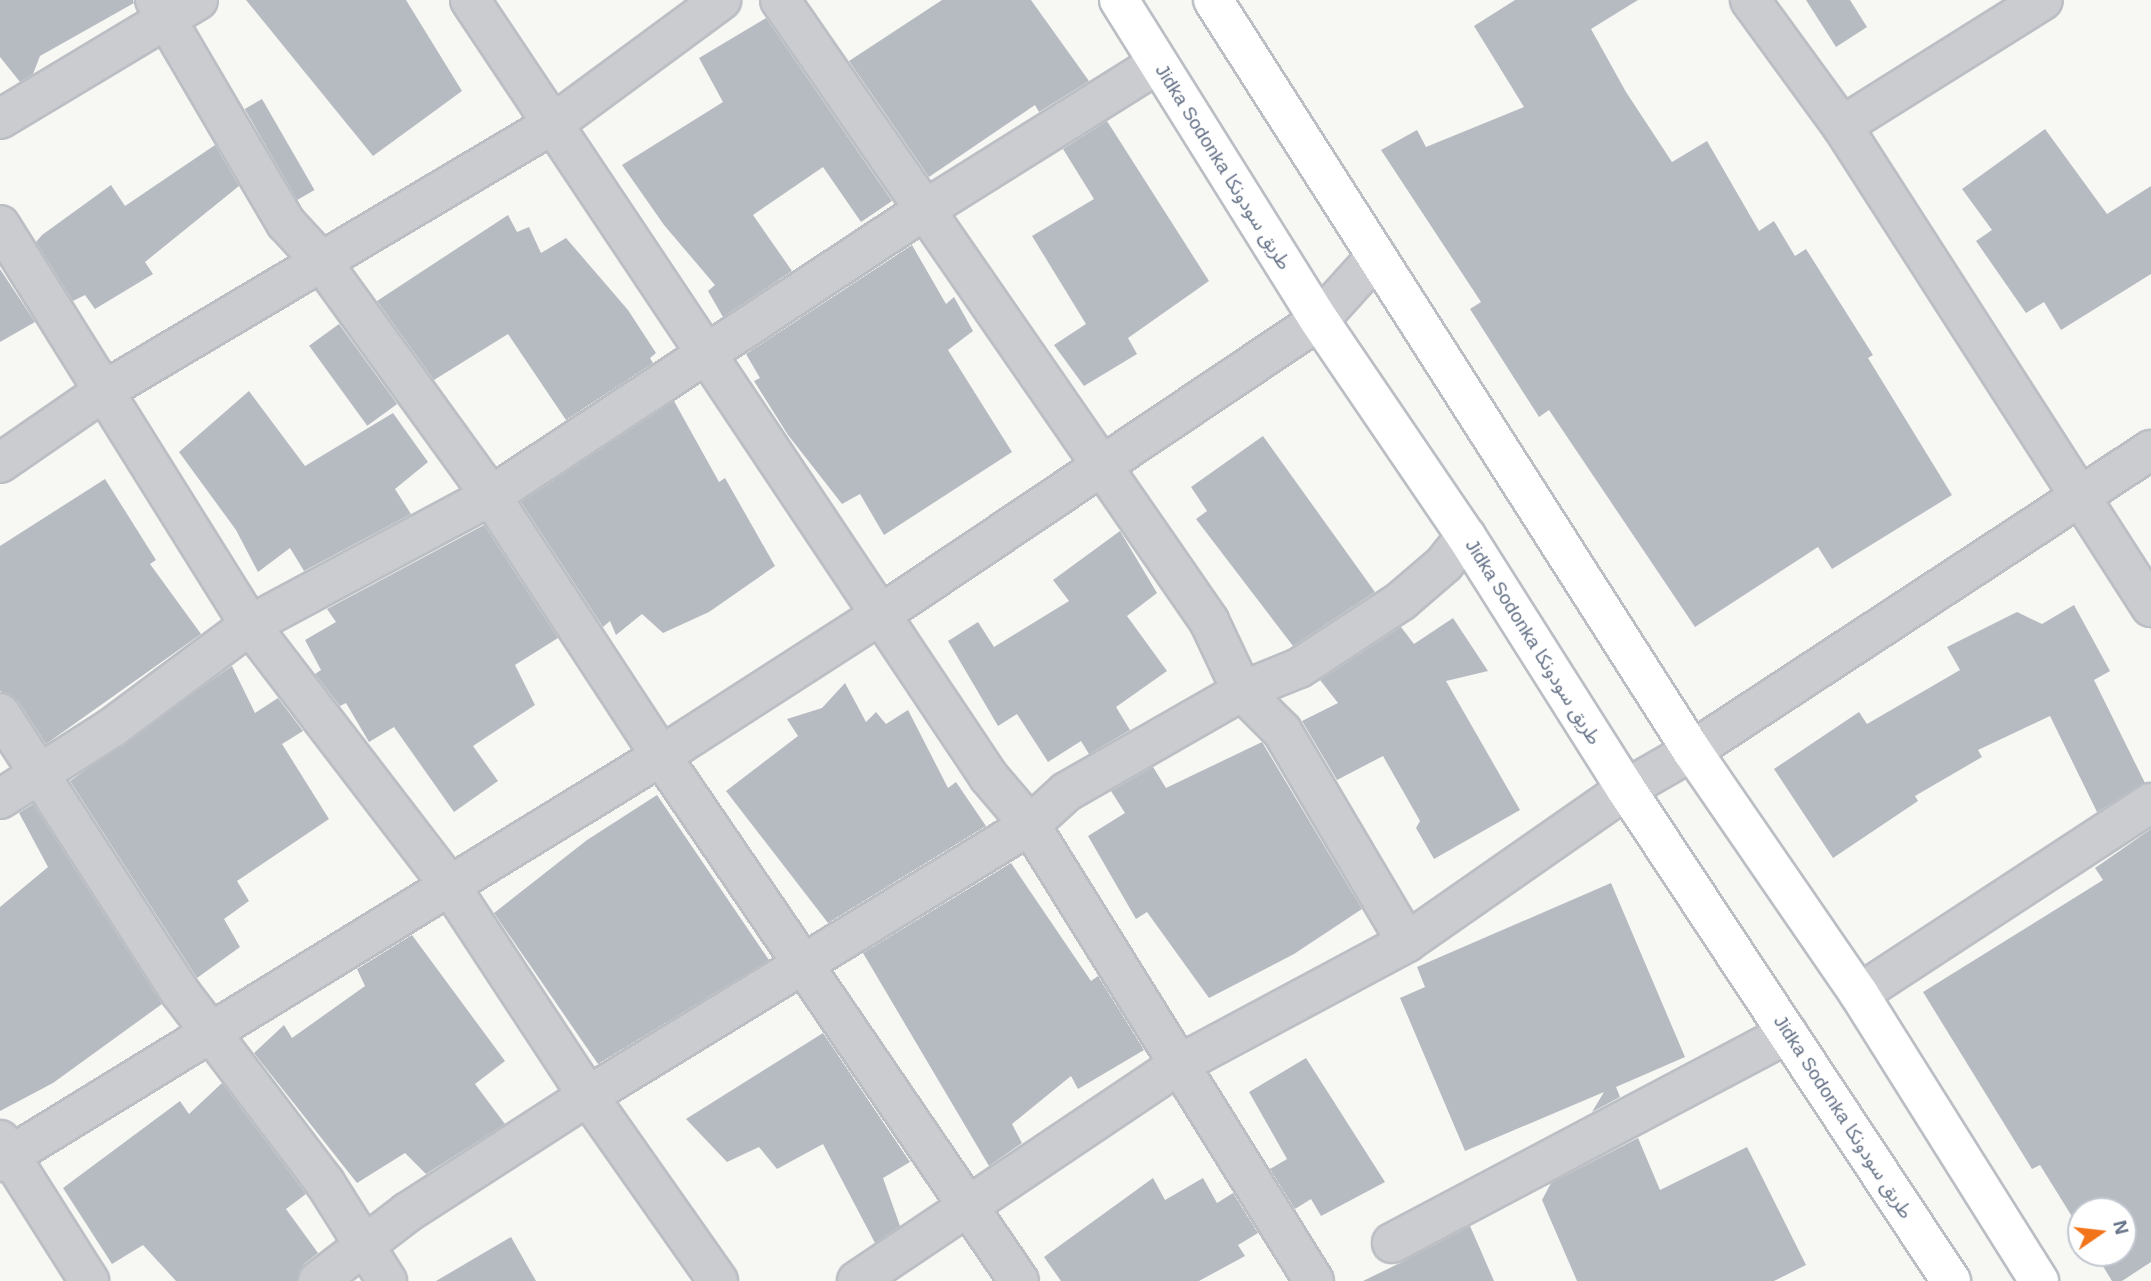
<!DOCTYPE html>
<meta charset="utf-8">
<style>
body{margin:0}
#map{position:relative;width:2151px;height:1281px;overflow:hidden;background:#f7f7f4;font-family:Arial,"Noto Sans Arabic",sans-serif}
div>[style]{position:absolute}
.building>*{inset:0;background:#b6bbc2;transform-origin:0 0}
.roads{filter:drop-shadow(2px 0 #bbbfc4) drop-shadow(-2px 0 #bbbfc4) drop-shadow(0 2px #bbbfc4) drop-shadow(0 -2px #bbbfc4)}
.minor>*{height:38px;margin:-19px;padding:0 19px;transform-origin:19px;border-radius:19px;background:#caccd0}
.secondary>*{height:38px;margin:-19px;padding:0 19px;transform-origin:19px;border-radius:19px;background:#fff}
span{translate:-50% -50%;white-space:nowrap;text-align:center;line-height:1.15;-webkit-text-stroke:7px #fff;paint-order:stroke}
.street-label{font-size:19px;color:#647187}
.north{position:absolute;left:2067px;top:1197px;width:70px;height:70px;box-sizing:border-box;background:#fff;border:2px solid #c1c6cf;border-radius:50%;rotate:76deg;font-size:19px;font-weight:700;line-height:28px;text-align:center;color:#647187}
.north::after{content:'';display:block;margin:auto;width:24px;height:32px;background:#f1741b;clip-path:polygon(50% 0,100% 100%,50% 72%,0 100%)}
</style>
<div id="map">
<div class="building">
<i style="clip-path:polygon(0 0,133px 0,134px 3px,40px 56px,33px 74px,20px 82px,0 57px)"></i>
<i style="clip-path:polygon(246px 0,406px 0,462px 91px,373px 156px)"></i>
<i style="clip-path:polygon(942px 0,1031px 0,1089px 81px,1039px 112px,1035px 105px,929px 177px,849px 61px)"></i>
<i style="clip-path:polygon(1515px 0,1638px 0,1591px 29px,1626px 92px,1672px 162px,1707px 141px,1759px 231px,1774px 221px,1795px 256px,1806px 249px,1873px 355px,1868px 358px,1952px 495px,1832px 569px,1818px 547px,1695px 627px,1549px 410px,1539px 417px,1470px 309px,1481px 302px,1381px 150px,1417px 130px,1426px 147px,1524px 107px,1474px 26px)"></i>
<i style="clip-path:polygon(1806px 0,1850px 0,1867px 27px,1836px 47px)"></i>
<i style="clip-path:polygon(766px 18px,892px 201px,861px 222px,823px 167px,753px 215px,792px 271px,723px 317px,708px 291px,715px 285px,664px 225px,622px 165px,723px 102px,699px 58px)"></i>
<i style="left:262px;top:99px;width:105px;height:20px;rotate:60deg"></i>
<i style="clip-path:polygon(1107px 121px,1209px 281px,1128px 338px,1137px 354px,1084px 386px,1054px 345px,1086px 324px,1032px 236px,1094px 199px,1063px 149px)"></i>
<i style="clip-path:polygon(2045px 129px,2107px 214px,2151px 186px,2151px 274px,2061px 330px,2044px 302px,2026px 313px,1976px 241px,1992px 230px,1962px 189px)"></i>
<i style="clip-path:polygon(215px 145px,239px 186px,145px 262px,153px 274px,95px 309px,85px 295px,73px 301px,36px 242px,42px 235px,111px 185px,125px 206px)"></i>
<i style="clip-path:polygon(508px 215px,517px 232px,529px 227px,541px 253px,566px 238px,628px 310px,656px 353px,650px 358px,653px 363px,566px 420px,508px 334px,434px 380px,377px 301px)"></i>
<i style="clip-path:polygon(912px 245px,946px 304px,954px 297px,973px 331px,948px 350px,1012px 452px,884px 535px,860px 494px,842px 504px,788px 435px,754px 381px,760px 378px,746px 354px)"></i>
<i style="clip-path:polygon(0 269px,35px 322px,0 342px)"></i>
<i style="left:339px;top:324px;width:99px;height:37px;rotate:54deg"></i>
<i style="clip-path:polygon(249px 391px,305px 466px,393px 413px,428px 462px,395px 489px,411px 514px,304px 571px,290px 548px,258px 572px,236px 530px,179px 452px)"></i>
<i style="clip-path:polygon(674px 401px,719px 482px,725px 478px,775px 566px,709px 612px,663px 633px,642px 614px,616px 635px,610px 621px,603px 627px,521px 502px)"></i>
<i style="clip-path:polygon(1263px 436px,1375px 592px,1293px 646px,1196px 519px,1207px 511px,1191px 487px)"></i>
<i style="clip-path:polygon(105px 479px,156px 560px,150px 564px,201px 634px,46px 744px,18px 701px,0 691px,0 546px)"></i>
<i style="clip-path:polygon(484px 525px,558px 638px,515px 665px,535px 705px,473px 746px,498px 781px,454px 812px,394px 727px,369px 742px,346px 703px,340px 706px,315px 674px,321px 670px,305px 640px,336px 622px,327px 609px)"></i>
<i style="clip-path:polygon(1120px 531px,1157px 593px,1127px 616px,1167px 671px,1116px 707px,1130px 730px,1089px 754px,1081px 741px,1048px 762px,1017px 714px,998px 726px,948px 641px,978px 622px,994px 647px,1069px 601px,1053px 580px)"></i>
<i style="clip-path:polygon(2074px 605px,2110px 671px,2094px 680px,2145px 783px,2097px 812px,2050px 716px,1978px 750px,1982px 757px,1915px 796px,1918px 801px,1833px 858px,1774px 769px,1859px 712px,1867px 724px,1960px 670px,1947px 647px,2017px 612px,2042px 624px)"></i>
<i style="clip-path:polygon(1453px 618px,1488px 671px,1446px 681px,1520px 810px,1434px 859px,1416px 828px,1420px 821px,1383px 756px,1337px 780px,1302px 721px,1338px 703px,1320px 680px,1401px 627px,1414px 644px)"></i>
<i style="clip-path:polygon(232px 666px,255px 713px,278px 698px,303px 731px,282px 744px,329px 819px,237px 881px,249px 901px,224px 919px,240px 947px,197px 978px,70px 781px)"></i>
<i style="clip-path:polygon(845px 683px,866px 722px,876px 712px,886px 724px,908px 710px,948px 788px,956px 782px,986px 826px,828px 923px,726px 791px,798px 736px,787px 719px,822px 708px)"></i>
<i style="clip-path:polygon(1262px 742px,1362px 909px,1294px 954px,1209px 998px,1147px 912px,1136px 919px,1088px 836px,1125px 813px,1111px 791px,1153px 767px,1166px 788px)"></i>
<i style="clip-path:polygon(657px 795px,769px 960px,598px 1064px,494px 913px,587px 840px)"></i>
<i style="clip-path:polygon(33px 804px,162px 1004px,53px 1083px,0 1111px,0 907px,48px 867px,19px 813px)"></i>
<i style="clip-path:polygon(2151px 829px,2151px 1262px,2122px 1281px,2112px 1281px,2095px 1253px,2123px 1253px,2123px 1211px,2081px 1211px,2081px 1231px,2040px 1165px,2032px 1169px,1923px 992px,2103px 880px,2095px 868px)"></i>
<i style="clip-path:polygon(1011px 863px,1091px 981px,1098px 976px,1144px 1050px,1078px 1089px,1071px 1076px,1012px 1124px,1022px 1143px,989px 1166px,863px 953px)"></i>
<i style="clip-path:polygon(1611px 883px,1685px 1057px,1616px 1087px,1620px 1097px,1592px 1112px,1604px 1092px,1465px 1151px,1400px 998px,1425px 987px,1417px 967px)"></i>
<i style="clip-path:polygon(412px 935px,505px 1061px,475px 1084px,505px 1124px,426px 1174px,405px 1153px,357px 1183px,254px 1053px,284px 1025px,292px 1038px,365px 986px,357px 969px)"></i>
<i style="clip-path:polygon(823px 1033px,910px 1162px,883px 1178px,900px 1226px,875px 1243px,823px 1144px,777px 1169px,759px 1147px,727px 1162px,686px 1119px)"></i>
<i style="clip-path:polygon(1306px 1058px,1385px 1182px,1321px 1216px,1311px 1199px,1295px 1209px,1270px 1169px,1287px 1159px,1249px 1092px)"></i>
<i style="clip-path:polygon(222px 1083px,306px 1194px,286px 1209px,318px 1253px,304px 1264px,297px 1281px,176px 1281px,143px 1245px,112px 1264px,63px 1188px,180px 1101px,189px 1114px)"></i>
<i style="clip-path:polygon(1638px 1138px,1660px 1190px,1747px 1147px,1806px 1265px,1774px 1281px,1577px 1281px,1542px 1200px,1551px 1183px)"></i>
<i style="clip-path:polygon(1153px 1178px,1165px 1200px,1203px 1178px,1217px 1203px,1233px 1193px,1258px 1233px,1238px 1245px,1245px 1256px,1199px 1281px,1061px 1281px,1044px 1257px)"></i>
<i style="clip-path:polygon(1470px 1226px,1494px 1281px,1363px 1281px,1402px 1262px)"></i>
<i style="clip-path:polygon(511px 1237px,536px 1281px,436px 1281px)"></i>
</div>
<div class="roads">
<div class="minor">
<i style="left:155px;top:0;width:259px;rotate:59.6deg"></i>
<i style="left:286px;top:223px;width:52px;rotate:47.4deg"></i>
<i style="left:321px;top:261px;width:290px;rotate:54.1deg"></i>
<i style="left:491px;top:496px;width:311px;rotate:56.8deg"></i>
<i style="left:661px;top:756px;width:635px;rotate:55.71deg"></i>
<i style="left:470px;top:0;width:934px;rotate:56.26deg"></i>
<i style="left:989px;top:777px;width:63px;rotate:49.5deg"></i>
<i style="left:1030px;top:825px;width:537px;rotate:58.09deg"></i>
<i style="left:780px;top:0;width:755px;rotate:55.36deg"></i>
<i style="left:1209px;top:621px;width:77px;rotate:64.8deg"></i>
<i style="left:1242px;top:691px;width:57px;rotate:45deg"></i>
<i style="left:1282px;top:731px;width:245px;rotate:59.4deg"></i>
<i style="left:1750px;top:0;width:156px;rotate:53.9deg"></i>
<i style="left:1842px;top:126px;width:572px;rotate:57.28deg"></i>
<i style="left:0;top:119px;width:231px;rotate:-31deg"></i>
<i style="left:1842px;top:126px;width:237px;rotate:-32.1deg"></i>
<i style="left:0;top:225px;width:472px;rotate:58deg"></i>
<i style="left:250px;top:625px;width:329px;rotate:52.5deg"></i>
<i style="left:450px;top:886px;width:251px;rotate:56.7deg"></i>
<i style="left:588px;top:1096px;width:226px;rotate:54.9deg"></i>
<i style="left:0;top:463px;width:126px;rotate:-34.7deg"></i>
<i style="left:104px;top:391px;width:522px;rotate:-30.74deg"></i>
<i style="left:553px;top:124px;width:209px;rotate:-36.4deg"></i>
<i style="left:0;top:713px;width:332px;rotate:57.2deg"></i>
<i style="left:180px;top:992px;width:240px;rotate:52.8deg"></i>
<i style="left:325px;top:1183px;width:116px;rotate:57.7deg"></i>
<i style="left:0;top:799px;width:134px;rotate:-32.5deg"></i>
<i style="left:113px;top:727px;width:171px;rotate:-36.7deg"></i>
<i style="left:250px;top:625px;width:273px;rotate:-28.2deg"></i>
<i style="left:491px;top:496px;width:521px;rotate:-33.42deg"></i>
<i style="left:926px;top:209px;width:273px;rotate:-32.1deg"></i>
<i style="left:1859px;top:994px;width:349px;rotate:-33.2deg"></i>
<i style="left:0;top:1140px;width:167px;rotate:57.7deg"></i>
<i style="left:0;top:1162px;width:776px;rotate:-31.56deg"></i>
<i style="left:661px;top:756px;width:260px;rotate:-32.8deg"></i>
<i style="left:880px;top:615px;width:529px;rotate:-33.9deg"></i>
<i style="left:1319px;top:320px;width:86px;rotate:-47.8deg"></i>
<i style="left:1392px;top:1243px;width:448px;rotate:-27.9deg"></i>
<i style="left:318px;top:1281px;width:113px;rotate:-37.5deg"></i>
<i style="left:408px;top:1212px;width:214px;rotate:-32.8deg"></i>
<i style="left:588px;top:1096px;width:518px;rotate:-31.51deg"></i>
<i style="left:1030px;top:825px;width:49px;rotate:-42.5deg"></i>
<i style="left:1066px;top:792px;width:203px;rotate:-29.8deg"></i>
<i style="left:1242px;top:691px;width:61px;rotate:-22deg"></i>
<i style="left:1299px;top:668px;width:122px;rotate:-33.3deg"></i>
<i style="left:1401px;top:601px;width:57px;rotate:-40.7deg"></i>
<i style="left:1444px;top:564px;width:36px;rotate:-52deg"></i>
<i style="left:857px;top:1281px;width:387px;rotate:-33.9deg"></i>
<i style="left:1178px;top:1065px;width:260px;rotate:-28.2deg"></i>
<i style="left:1407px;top:942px;width:267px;rotate:-34.9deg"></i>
<i style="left:1626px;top:789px;width:76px;rotate:-29.9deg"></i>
<i style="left:1692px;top:751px;width:549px;rotate:-33.26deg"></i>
</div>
<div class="secondary">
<i style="left:1119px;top:0;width:377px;rotate:58deg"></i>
<i style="left:1319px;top:320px;width:261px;rotate:55.8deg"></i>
<i style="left:1466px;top:536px;width:299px;rotate:57.7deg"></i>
<i style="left:1626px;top:789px;width:590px;rotate:56.55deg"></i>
<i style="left:1213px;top:0;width:891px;rotate:57.47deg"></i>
<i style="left:1692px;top:751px;width:295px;rotate:55.5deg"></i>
<i style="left:1859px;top:994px;width:339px;rotate:57.9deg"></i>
</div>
</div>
<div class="street-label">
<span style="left:1223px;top:167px;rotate:58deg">Jidka Sodonka طريق سودونكا</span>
<span style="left:1533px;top:642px;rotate:58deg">Jidka Sodonka طريق سودونكا</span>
<span style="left:1843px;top:1117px;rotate:57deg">Jidka Sodonka طريق سودونكا</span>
</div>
<div class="north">N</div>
</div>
